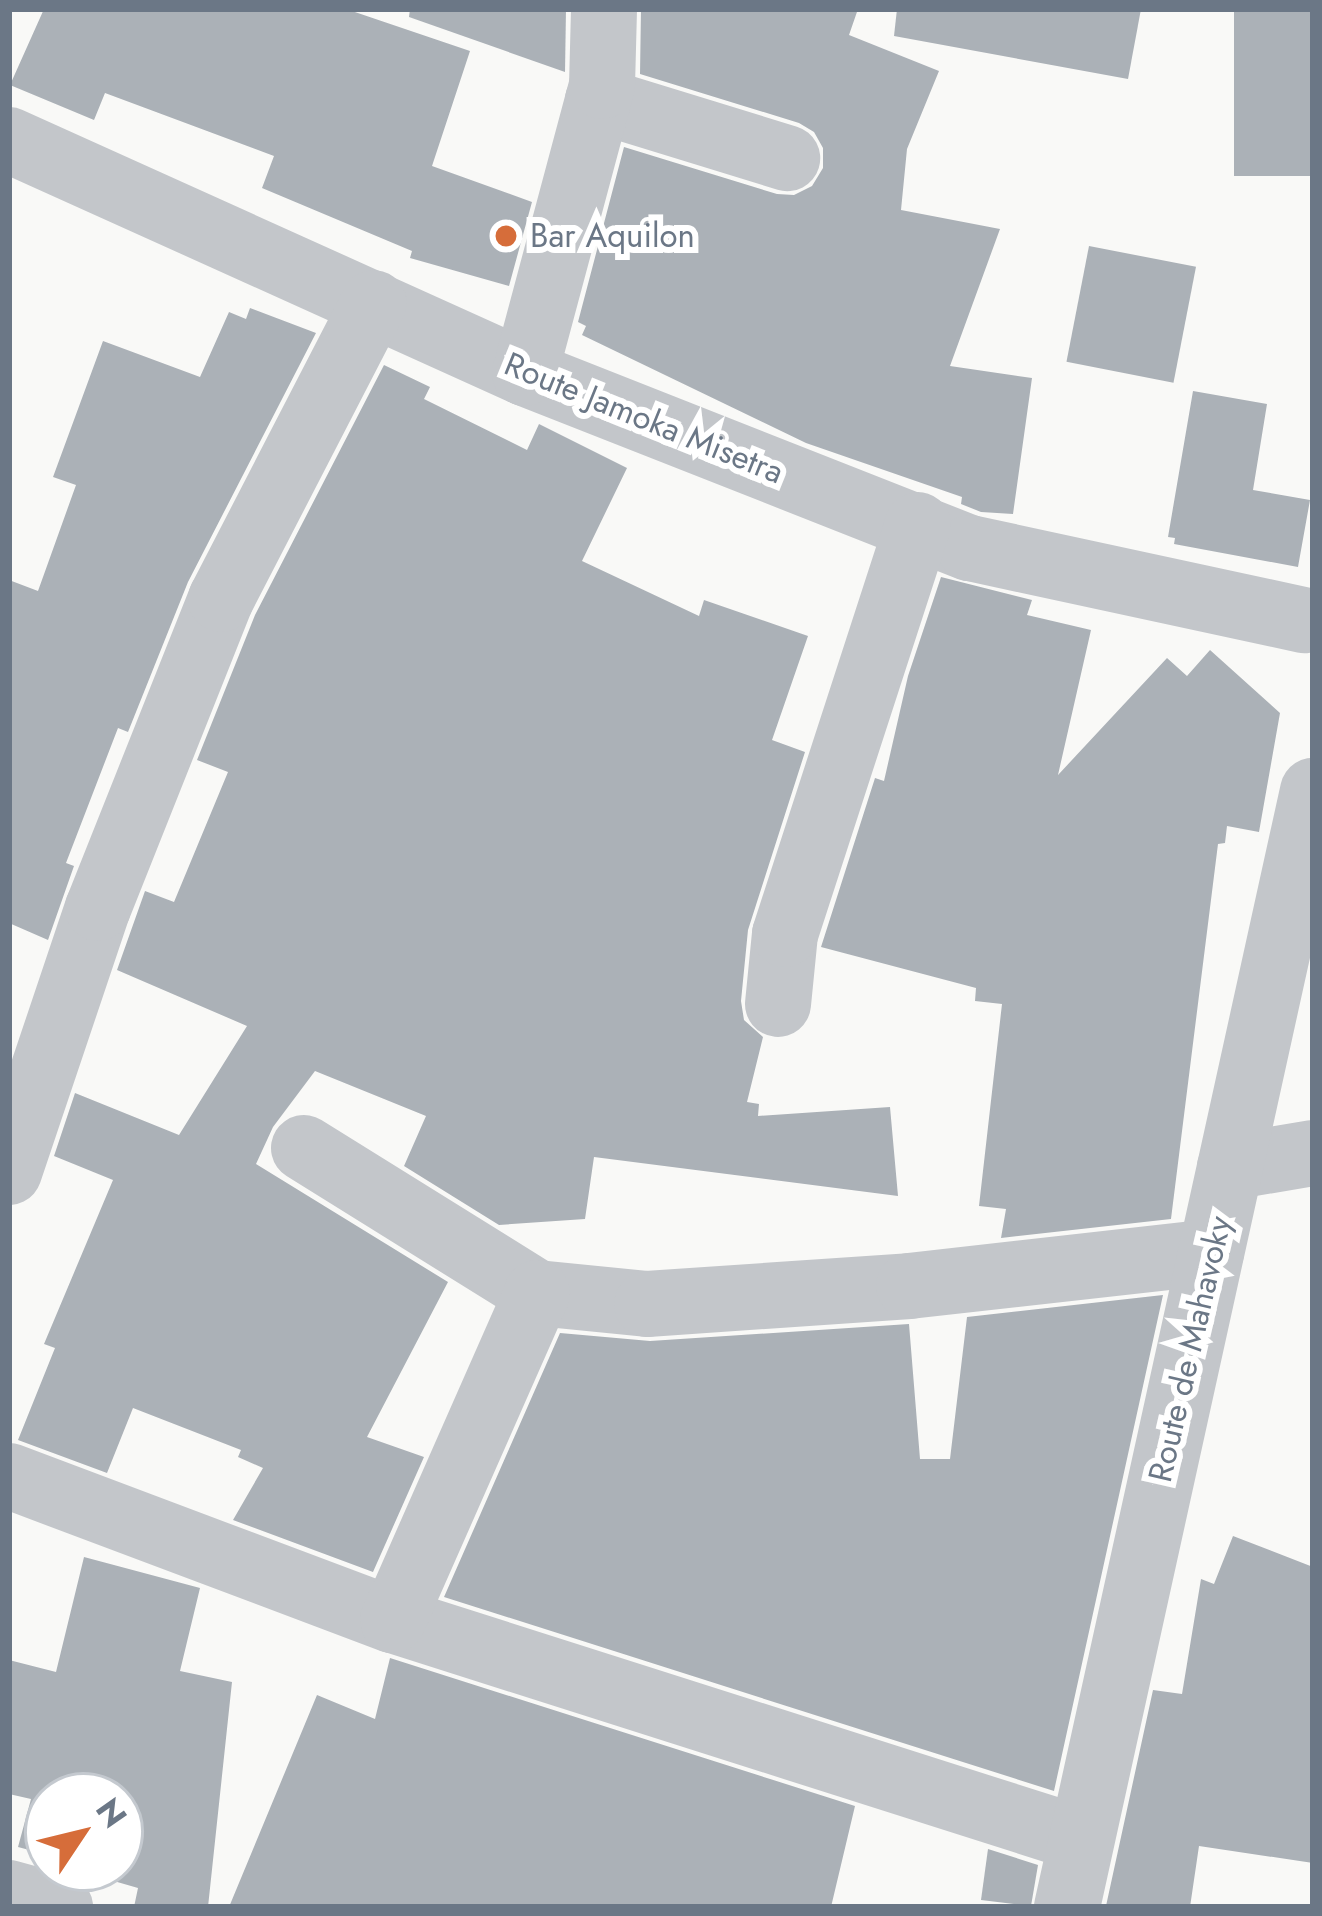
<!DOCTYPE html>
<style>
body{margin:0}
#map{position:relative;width:1322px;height:1916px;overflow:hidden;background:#f9f9f7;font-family:Jost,sans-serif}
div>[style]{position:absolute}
.building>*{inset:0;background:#abb1b7;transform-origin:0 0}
.minor>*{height:66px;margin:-33px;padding:0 33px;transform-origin:33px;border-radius:33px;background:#c3c6ca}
.dots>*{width:33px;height:33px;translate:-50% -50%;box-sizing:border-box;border:6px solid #fff;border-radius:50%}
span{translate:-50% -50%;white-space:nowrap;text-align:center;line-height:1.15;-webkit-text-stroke:12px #fff;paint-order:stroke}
.poi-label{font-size:33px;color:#6b7786}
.left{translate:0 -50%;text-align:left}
.street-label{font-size:33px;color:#6b7786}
.frame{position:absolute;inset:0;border:12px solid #6b7786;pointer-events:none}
.north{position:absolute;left:24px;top:1772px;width:120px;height:120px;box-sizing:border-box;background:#fff;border:3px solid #c4c9cf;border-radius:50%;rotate:55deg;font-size:33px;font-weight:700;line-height:48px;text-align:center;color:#6b7786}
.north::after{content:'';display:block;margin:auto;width:42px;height:54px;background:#d66d3a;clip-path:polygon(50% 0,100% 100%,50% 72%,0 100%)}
</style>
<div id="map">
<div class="building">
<i style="clip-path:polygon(44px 9px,346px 9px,470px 51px,432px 166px,532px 202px,509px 286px,410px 258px,412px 251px,262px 188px,274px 156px,105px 93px,94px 120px,10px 85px)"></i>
<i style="clip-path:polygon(410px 9px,566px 9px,565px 72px,409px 17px)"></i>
<i style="clip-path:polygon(641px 9px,858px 9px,849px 35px,939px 71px,907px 149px,901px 210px,1000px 229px,950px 366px,1032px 378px,1013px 514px,981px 512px,961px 504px,962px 497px,806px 443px,582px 335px,586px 326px,578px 322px,624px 147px,777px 194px,794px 195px,812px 186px,823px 168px,823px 148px,814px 132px,799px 123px,640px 74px)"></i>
<i style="clip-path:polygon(897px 9px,1141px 9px,1128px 79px,894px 36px)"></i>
<i style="left:1234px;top:9px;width:79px;height:167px"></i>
<i style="left:1089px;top:246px;width:109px;height:118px;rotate:11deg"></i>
<i style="clip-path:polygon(250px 308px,316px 333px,188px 582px,128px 732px,118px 728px,66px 863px,74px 866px,48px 940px,9px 923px,9px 580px,38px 591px,76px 485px,53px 477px,103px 341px,200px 377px,229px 312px,246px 319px)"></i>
<i style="clip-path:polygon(384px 365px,430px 387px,424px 399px,527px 450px,539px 424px,627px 468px,582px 561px,699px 616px,704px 600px,808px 636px,772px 740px,805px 752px,748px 930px,741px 1001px,744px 1020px,763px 1037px,747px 1102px,759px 1104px,758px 1116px,890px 1107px,898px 1196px,594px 1157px,585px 1219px,499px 1225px,404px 1166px,426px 1116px,315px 1071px,273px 1127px,256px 1164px,448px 1282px,367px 1437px,424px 1457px,373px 1572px,233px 1520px,263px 1468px,238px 1457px,241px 1450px,133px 1408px,107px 1473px,18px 1440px,55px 1348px,44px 1344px,113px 1180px,54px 1156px,75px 1093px,179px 1135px,247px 1026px,117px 970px,145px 891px,174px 902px,228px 772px,197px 760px,255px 615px)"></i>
<i style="clip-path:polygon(1193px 391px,1267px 404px,1253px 490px,1310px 500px,1298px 567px,1174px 544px,1175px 538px,1168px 537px)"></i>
<i style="clip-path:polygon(941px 577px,1032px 600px,1027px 615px,1091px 630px,1058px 775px,1167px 658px,1187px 676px,1210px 650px,1280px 713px,1259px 832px,1227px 826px,1225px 843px,1218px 844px,1171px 1219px,1001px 1238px,1006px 1209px,979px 1206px,1002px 1004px,975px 1001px,976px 988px,821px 947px,875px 778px,884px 781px,908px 676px)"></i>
<i style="clip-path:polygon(1163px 1295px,1054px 1791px,444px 1597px,560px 1333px,650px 1341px,909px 1324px,920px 1459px,950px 1459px,967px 1317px)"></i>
<i style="clip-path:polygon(1233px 1536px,1313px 1567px,1313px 1863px,1199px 1846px,1190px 1907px,1106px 1906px,1153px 1690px,1182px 1694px,1201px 1579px,1214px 1584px)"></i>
<i style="clip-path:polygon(84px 1557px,200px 1588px,180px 1671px,232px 1682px,208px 1907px,134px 1907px,138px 1888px,93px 1875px,94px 1868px,120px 1868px,120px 1796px,48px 1796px,48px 1855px,18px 1847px,31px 1799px,9px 1794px,9px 1660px,56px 1672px)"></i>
<i style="clip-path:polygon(390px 1658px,855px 1806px,831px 1907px,229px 1907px,317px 1695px,375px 1719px)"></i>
<i style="clip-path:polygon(988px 1849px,1038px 1865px,1031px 1906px,981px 1900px)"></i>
</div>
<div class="minor">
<i style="left:598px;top:100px;width:198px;rotate:17.1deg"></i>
<i style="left:9px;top:140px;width:566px;rotate:24.3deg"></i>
<i style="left:525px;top:373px;width:478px;rotate:21.5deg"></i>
<i style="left:970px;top:548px;width:342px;rotate:12.2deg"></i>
<i style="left:525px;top:373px;width:297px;rotate:-75deg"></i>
<i style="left:602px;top:86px;width:77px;rotate:-88.5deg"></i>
<i style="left:778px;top:1004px;width:70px;rotate:-84.3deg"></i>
<i style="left:785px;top:934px;width:430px;rotate:-72deg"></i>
<i style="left:304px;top:1148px;width:274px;rotate:31.9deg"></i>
<i style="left:537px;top:1293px;width:111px;rotate:5.7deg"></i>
<i style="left:647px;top:1304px;width:263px;rotate:-3.9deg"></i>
<i style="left:909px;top:1286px;width:304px;rotate:-6.4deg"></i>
<i style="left:1230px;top:1167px;width:84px;rotate:-9.6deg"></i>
<i style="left:9px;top:1172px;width:279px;rotate:-71.4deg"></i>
<i style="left:98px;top:908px;width:333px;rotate:-68.3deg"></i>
<i style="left:221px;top:599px;width:333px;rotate:-62.7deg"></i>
<i style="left:9px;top:1476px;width:410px;rotate:20.6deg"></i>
<i style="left:393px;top:1620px;width:722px;rotate:17.66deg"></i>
<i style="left:393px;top:1620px;width:357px;rotate:-66.2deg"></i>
<i style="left:9px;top:1893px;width:53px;rotate:15.4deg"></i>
<i style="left:1067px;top:1907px;width:1143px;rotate:-77.57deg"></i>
</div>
<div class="dots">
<i style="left:506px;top:236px;background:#d66d3a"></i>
</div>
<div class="poi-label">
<span class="left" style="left:530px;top:236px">Bar Aquilon</span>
</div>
<div class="street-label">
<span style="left:644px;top:418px;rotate:22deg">Route Jamoka Misetra</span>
<span style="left:1190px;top:1349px;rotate:-77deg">Route de Mahavoky</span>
</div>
<div class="frame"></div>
<div class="north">N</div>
</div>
